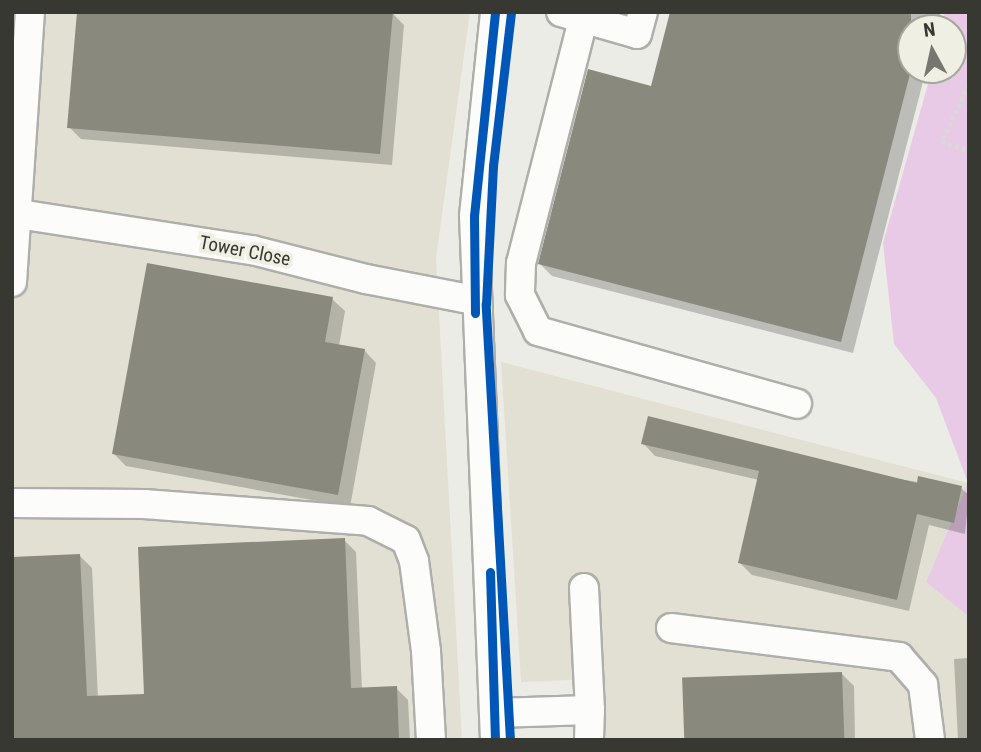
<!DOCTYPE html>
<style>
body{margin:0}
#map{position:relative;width:981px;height:752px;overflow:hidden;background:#ecece6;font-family:"Roboto Condensed",sans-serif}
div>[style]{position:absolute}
.built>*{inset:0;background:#e1e0d3}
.green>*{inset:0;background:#e8c9e6}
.shadow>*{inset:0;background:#0003}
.building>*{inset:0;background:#8a897d;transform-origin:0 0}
.path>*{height:4.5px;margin-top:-2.25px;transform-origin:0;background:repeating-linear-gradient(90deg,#d9d9d8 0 3.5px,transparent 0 7px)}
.roads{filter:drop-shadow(2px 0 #aeaeaa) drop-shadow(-2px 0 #aeaeaa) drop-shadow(0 2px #aeaeaa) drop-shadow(0 -2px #aeaeaa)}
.minor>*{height:28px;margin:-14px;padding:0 14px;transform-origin:14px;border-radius:14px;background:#fcfcfb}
.cycleway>*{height:9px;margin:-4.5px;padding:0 4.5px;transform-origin:4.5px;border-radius:4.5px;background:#0057b8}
span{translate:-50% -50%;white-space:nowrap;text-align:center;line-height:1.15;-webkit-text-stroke:7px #efefe3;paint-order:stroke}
.street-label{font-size:19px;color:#383833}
.frame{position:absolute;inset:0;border:14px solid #383833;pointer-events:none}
.north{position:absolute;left:897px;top:14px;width:70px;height:70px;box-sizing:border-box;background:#efefe3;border:2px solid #a6a69d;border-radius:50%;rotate:352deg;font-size:19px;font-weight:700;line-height:28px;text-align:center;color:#383833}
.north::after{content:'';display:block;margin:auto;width:24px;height:32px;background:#777772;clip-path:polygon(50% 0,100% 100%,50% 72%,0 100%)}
</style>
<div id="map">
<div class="built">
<i style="clip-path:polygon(12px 12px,470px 12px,436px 258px,462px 740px,12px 740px)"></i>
<i style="clip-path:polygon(501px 362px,968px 483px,926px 582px,969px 617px,969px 740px,593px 740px,595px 679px,521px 682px)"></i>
</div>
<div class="green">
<i style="clip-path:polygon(945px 12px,969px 12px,969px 617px,926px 582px,968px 483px,936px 398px,894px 344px,883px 243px,932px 70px,953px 70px,953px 28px,941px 28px)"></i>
</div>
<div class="shadow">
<i style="clip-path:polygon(671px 12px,941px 12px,937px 28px,911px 28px,911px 70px,926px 70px,853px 353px,552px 276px,540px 264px,652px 88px)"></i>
<i style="clip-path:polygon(392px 13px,404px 25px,392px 165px,81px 139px,69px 127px)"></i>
<i style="clip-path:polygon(332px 299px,345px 311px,339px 346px,364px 350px,376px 363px,350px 507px,126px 466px,114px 454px)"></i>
<i style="clip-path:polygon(643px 443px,961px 488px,969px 495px,965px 534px,929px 525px,909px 611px,752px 575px,740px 563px,759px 480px,655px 456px)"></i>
<i style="clip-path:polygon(344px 540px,356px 552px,362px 690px,396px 688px,408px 700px,410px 740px,12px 740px,80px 556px,92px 568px,98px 698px,146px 696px)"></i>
<i style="clip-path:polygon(969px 658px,969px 740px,958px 740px,954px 659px)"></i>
<i style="clip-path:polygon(842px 674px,854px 686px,855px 740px,685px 740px)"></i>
</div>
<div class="building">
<i style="clip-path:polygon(77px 12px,393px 12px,380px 154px,67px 128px)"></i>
<i style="clip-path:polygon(670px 12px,911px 12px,911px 70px,841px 342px,538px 264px,588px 69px,651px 86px)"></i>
<i style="clip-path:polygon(147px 263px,333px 297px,325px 342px,365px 349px,338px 495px,112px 454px)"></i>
<i style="clip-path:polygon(648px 416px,917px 483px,918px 476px,962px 486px,954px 523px,917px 514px,897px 600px,738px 563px,759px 471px,641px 444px)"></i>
<i style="clip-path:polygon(345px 538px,351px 688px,397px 686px,399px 740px,12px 740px,12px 557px,80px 554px,87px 696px,144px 694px,138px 547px)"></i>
<i style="left:842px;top:672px;width:68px;height:160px;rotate:88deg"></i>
</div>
<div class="path">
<i style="left:969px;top:85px;width:62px;rotate:115.7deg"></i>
<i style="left:942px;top:141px;width:29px;rotate:20deg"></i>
</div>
<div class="roads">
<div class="minor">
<i style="left:561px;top:12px;width:79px;rotate:16.1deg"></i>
<i style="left:637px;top:34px;width:23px;rotate:-75deg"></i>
<i style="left:583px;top:20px;width:251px;rotate:104.3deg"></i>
<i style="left:521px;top:263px;width:32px;rotate:92deg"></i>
<i style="left:520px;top:295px;width:40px;rotate:63.4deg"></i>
<i style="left:538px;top:331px;width:269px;rotate:15.7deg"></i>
<i style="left:12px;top:213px;width:243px;rotate:8.8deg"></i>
<i style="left:252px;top:250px;width:118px;rotate:14.3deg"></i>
<i style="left:366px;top:279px;width:110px;rotate:11deg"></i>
<i style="left:12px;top:282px;width:271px;rotate:-86.2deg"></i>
<i style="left:12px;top:503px;width:132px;rotate:0.4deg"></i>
<i style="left:144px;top:504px;width:225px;rotate:4.3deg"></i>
<i style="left:368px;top:521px;width:42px;rotate:26.6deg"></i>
<i style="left:406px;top:540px;width:22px;rotate:69deg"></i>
<i style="left:414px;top:561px;width:91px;rotate:82.4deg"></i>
<i style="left:426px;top:651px;width:89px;rotate:86.8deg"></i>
<i style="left:584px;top:588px;width:122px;rotate:87.2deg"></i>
<i style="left:671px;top:628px;width:230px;rotate:7.2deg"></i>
<i style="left:899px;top:657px;width:37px;rotate:49deg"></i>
<i style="left:923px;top:685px;width:55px;rotate:82.7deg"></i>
<i style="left:495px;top:713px;width:95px;rotate:-1.8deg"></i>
<i style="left:590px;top:710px;width:30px;rotate:92deg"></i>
<i style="left:495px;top:740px;width:524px;rotate:-92.29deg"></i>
<i style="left:474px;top:216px;width:205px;rotate:-84.1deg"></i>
</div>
</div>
<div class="cycleway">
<i style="left:475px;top:313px;width:97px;rotate:-90.6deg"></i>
<i style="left:474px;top:216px;width:205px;rotate:-84.1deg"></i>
<i style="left:490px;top:572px;width:168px;rotate:88.3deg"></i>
<i style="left:510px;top:740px;width:437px;rotate:-93.2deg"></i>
<i style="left:486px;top:304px;width:138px;rotate:-87.1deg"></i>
<i style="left:493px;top:166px;width:155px;rotate:-83.3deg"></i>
</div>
<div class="street-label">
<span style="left:245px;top:251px;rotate:11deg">Tower Close</span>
</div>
<div class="frame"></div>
<div class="north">N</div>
</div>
